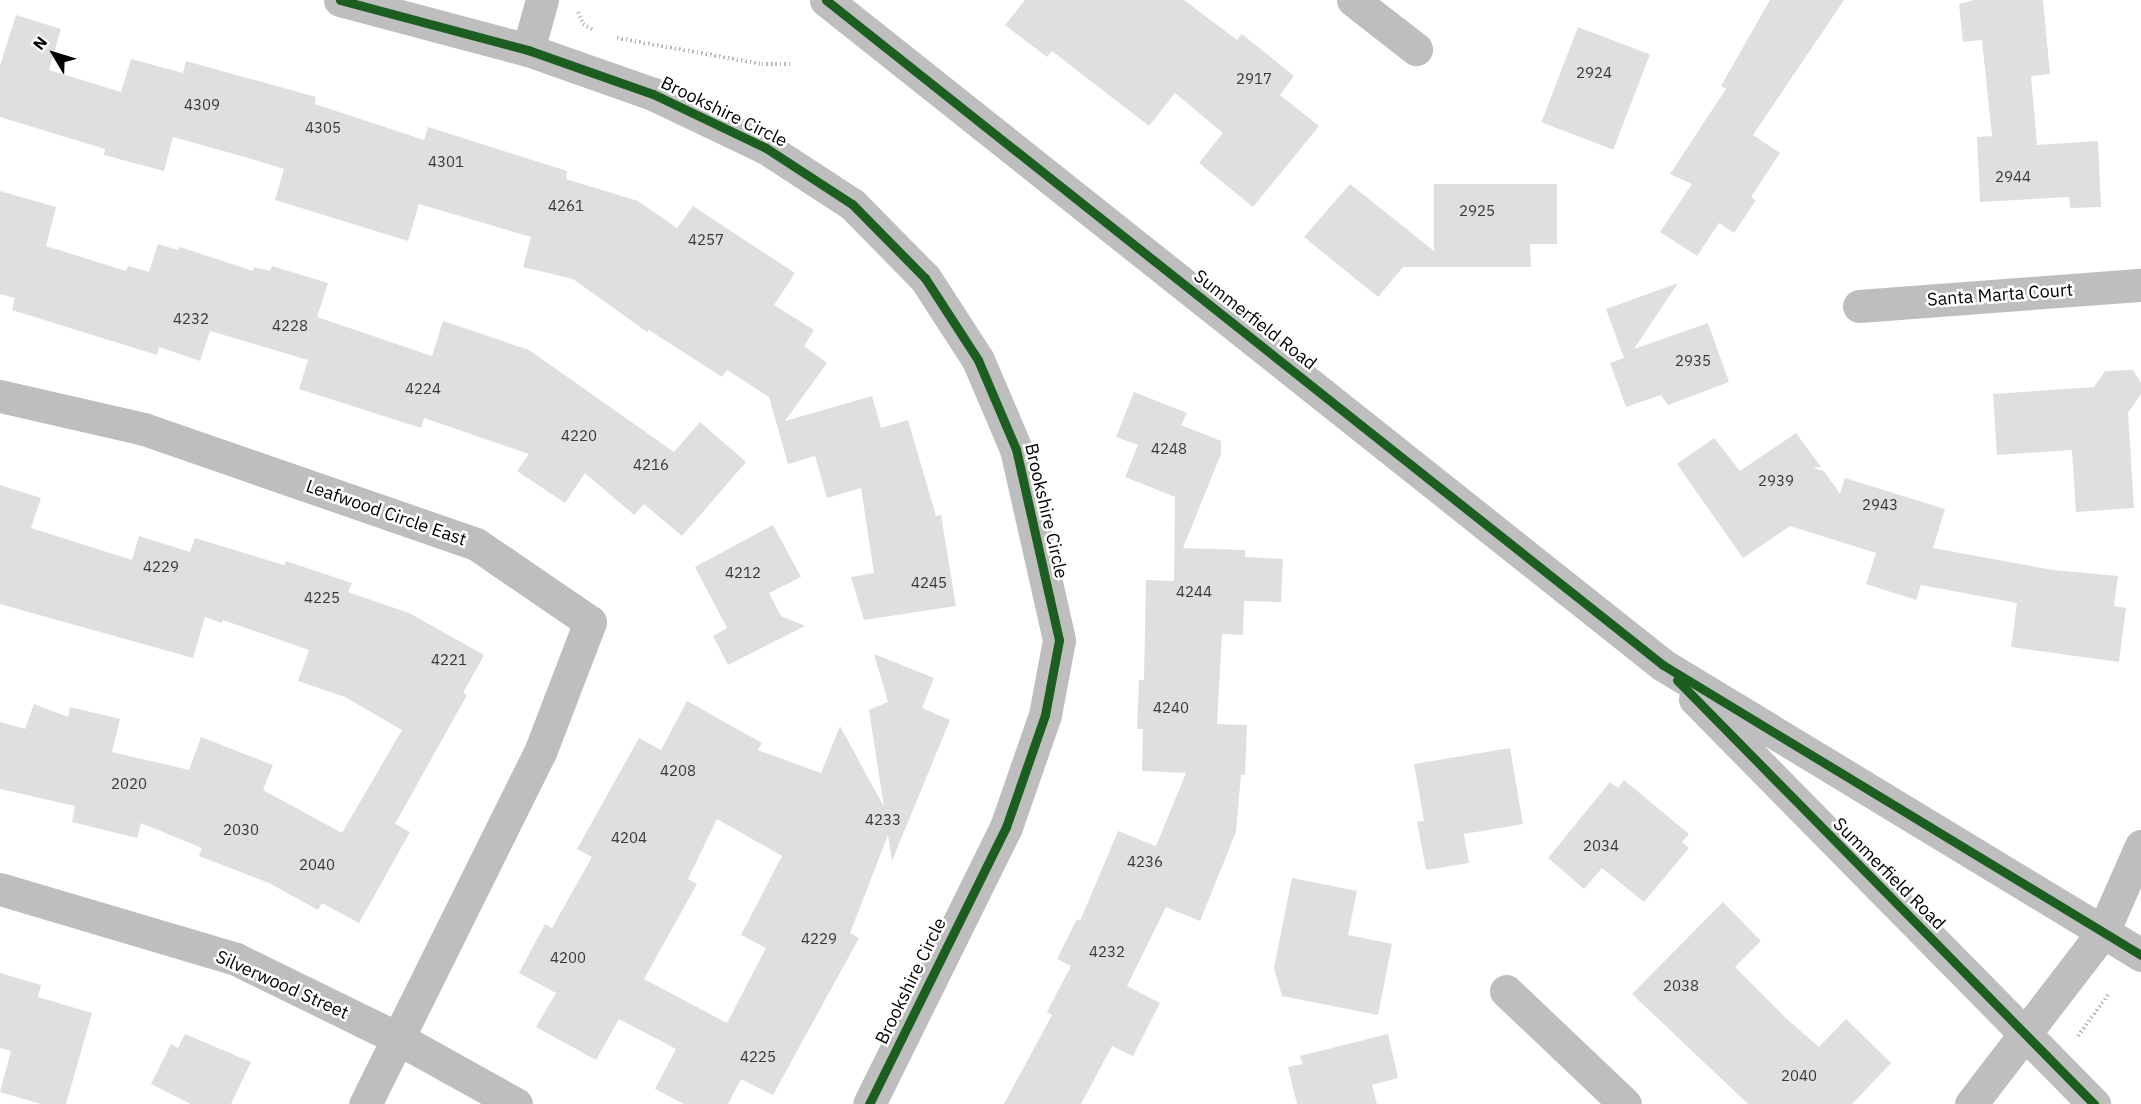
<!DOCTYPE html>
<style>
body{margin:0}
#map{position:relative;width:2141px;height:1104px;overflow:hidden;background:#fff;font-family:"IBM Plex Sans",sans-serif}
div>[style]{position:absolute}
.building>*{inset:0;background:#dfdfdf;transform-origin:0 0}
.path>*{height:4px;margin-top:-2px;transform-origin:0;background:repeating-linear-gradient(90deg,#b9b9b9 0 1.5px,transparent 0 4.5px)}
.minor>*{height:33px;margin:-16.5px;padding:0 16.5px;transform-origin:16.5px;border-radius:16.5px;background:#bebebe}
.cycleway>*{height:9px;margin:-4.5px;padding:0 4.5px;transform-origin:4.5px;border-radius:4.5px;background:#1b5e20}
span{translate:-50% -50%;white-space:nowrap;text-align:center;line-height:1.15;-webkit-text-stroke:5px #fff;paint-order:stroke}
.number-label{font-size:15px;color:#383838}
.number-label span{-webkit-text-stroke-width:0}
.street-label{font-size:18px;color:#000}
.north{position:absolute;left:24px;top:24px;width:60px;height:60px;-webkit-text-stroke:4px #fff;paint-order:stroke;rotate:308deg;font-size:16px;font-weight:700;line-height:24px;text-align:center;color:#000}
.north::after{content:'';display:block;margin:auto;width:21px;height:27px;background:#000;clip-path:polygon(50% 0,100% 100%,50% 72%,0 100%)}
</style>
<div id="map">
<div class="building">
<i style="clip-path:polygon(1025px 0,1184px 0,1237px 40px,1242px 34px,1294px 76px,1280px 95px,1319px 126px,1253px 207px,1199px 163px,1223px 133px,1175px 93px,1149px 126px,1052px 51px,1047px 57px,1005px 25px)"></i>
<i style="clip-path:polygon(1770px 0,1844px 0,1753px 135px,1780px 153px,1751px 197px,1756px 200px,1734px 233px,1719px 223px,1697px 256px,1660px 232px,1692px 184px,1670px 174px,1726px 89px,1721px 86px)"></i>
<i style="clip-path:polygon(1974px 0,2043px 0,2050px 74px,2031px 76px,2037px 145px,2098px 141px,2101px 207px,2070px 208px,2069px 197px,1980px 202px,1977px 137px,1992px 136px,1982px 40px,1963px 42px,1959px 4px)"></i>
<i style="clip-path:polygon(16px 15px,61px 29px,49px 70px,121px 92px,131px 59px,183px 73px,186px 61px,316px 97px,315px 104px,424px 140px,428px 127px,567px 171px,566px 179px,638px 201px,677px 228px,693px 206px,795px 273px,774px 305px,814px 330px,804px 346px,827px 363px,785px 421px,872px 396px,881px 428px,908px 420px,936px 516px,941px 515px,956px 606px,864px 620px,851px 577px,874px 573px,861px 488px,827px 498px,815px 456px,788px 464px,769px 397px,727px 370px,722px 377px,649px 330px,647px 332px,573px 279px,523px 267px,531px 237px,419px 204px,408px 241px,275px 200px,284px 169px,245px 157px,173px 137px,164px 171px,104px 155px,105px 149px,0 117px,0 66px)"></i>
<i style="left:1578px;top:27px;width:77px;height:102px;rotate:21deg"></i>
<i style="clip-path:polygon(1350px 184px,1434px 251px,1434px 184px,1557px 184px,1557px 244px,1530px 244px,1531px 267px,1403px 267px,1378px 297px,1304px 237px)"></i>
<i style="clip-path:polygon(0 191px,56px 207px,46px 246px,126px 271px,128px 266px,149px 272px,158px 244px,178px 250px,180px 247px,253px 271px,254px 267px,270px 271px,272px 266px,328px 283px,317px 317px,432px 356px,443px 321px,529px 350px,674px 452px,700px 422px,746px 462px,682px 536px,644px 504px,634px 515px,585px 473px,565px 503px,517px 471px,529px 454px,424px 418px,421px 428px,299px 389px,308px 360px,210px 331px,200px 361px,159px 347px,157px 355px,12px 310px,15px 298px,0 294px)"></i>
<i style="clip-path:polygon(1678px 283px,1634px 349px,1708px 323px,1729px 382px,1668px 405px,1661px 395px,1626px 407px,1610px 363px,1624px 358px,1606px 309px)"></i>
<i style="clip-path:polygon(2133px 370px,2141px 383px,2141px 394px,2128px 413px,2134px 508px,2076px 512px,2072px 450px,1997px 455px,1993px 394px,2094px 387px,2105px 371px)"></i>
<i style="clip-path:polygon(1134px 392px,1187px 413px,1181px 425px,1221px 441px,1221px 454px,1183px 548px,1245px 550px,1245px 557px,1283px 559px,1281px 602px,1244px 601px,1243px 635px,1222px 634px,1217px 724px,1247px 725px,1245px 775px,1241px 775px,1236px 832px,1200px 921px,1166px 907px,1127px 986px,1160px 1003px,1133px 1056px,1112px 1046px,1081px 1104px,1004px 1104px,1052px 1015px,1047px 1012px,1071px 966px,1057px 959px,1077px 919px,1080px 921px,1118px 831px,1156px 846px,1186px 773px,1142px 771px,1143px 729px,1137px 729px,1139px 680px,1144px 680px,1146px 580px,1174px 581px,1175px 497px,1125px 477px,1138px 445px,1116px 437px)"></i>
<i style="clip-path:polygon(1796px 433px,1821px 467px,1813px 468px,1824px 471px,1840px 494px,1845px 478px,1945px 509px,1933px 548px,2053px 570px,2118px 576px,2114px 606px,2126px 608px,2119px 662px,2011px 647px,2017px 603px,1921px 585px,1916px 600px,1866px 584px,1876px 553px,1790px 526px,1743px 558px,1677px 464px,1714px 438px,1740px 471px)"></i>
<i style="clip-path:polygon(0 485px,41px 498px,31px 528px,132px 560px,139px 536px,190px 552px,195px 538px,284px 565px,286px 561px,352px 583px,348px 592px,409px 613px,484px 655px,463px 693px,467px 695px,395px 824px,410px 832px,359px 923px,322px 903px,318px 910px,269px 883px,199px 856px,202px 848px,141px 823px,137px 838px,72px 822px,75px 806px,0 789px,0 722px,25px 729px,34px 704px,68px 717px,70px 707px,120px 719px,112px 752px,189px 770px,201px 737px,273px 765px,263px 790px,342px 833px,402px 730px,345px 697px,298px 681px,309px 650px,223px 620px,222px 623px,205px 617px,193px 658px,0 604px)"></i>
<i style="clip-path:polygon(773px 525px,801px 577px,769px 593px,781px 616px,805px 626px,728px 665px,713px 636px,727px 628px,695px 567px)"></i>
<i style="clip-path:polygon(evenodd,874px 654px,934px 678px,922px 708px,950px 720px,892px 861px,888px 835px,850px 933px,859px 938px,773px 1095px,741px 1079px,728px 1104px,684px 1104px,655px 1089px,676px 1049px,619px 1019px,596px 1060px,536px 1027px,556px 993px,519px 973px,545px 924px,552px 928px,592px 857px,577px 849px,639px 738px,661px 750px,687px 701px,762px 743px,758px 750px,821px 773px,840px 726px,884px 807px,869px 710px,888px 702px,874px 654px,717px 819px,782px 856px,741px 935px,766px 948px,727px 1023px,644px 979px,697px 884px,688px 879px,717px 819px)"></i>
<i style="clip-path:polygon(1510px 748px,1523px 824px,1464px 834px,1469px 863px,1426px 870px,1417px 822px,1424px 821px,1414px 764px)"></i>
<i style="clip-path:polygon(1624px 780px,1689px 834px,1682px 842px,1689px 848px,1644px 902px,1602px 868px,1584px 889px,1548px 858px,1610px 782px,1618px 788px)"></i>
<i style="clip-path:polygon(1292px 878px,1357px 891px,1348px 935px,1392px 944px,1378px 1015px,1282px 996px,1274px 968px)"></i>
<i style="clip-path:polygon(1723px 902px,1761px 941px,1735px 967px,1788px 1020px,1819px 1047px,1846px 1019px,1891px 1063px,1852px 1104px,1748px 1104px,1632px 994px)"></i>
<i style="clip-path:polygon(0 973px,41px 985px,38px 997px,92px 1013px,66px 1104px,41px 1104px,0 1092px,11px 1051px,0 1048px)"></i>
<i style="clip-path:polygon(185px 1034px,251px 1062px,231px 1104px,191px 1104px,151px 1084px,171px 1044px,178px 1048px)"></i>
<i style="clip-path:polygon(1388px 1034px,1398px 1078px,1372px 1085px,1377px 1104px,1297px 1104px,1288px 1067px,1303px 1064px,1300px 1056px)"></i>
</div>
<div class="path">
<i style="left:578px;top:12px;width:13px;rotate:67deg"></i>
<i style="left:583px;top:24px;width:12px;rotate:31deg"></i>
<i style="left:617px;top:38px;width:147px;rotate:10.2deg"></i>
<i style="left:762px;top:64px;width:29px"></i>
<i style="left:2078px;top:1036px;width:51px;rotate:-53.8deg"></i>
</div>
<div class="minor">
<i style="left:340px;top:0;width:195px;rotate:14.9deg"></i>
<i style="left:528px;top:50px;width:133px;rotate:19.4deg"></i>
<i style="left:653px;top:94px;width:125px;rotate:25.5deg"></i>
<i style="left:766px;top:148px;width:103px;rotate:33.1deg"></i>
<i style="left:852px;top:204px;width:104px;rotate:45.4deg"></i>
<i style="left:925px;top:278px;width:98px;rotate:57.1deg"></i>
<i style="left:978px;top:360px;width:97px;rotate:66.9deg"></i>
<i style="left:1016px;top:449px;width:196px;rotate:77.3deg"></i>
<i style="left:1059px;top:640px;width:76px;rotate:100.6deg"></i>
<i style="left:1045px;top:715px;width:119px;rotate:109.2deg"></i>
<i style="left:1006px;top:827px;width:309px;rotate:116.3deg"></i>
<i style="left:826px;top:0;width:1069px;rotate:38.47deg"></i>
<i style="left:1663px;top:665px;width:559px;rotate:31.24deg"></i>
<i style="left:1353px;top:0;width:80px;rotate:37.9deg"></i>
<i style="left:528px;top:50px;width:52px;rotate:-74.4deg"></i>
<i style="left:1859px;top:306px;width:283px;rotate:-4.3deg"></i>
<i style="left:0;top:396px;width:148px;rotate:12.9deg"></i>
<i style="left:144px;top:429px;width:351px;rotate:19.1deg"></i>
<i style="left:476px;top:544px;width:138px;rotate:34.4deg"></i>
<i style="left:590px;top:622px;width:139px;rotate:111deg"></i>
<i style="left:540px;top:752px;width:393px;rotate:116.4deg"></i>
<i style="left:1695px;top:699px;width:569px;rotate:45.43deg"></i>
<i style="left:0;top:889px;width:246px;rotate:16.5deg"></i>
<i style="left:236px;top:959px;width:182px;rotate:26.1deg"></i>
<i style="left:399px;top:1039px;width:134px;rotate:29.1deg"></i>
<i style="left:1506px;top:991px;width:164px;rotate:43.5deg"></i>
<i style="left:1971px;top:1104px;width:217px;rotate:-52.5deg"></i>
<i style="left:2103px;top:932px;width:94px;rotate:-66.2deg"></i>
</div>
<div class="cycleway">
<i style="left:340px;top:0;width:195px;rotate:14.9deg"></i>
<i style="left:528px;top:50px;width:133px;rotate:19.4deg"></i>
<i style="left:653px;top:94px;width:125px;rotate:25.5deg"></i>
<i style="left:766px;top:148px;width:103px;rotate:33.1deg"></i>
<i style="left:852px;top:204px;width:104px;rotate:45.4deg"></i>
<i style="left:925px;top:278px;width:98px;rotate:57.1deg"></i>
<i style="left:978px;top:360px;width:97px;rotate:66.9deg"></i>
<i style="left:1016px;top:449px;width:196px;rotate:77.3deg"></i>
<i style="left:1059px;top:640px;width:76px;rotate:100.6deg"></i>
<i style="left:1045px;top:715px;width:119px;rotate:109.2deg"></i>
<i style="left:1006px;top:827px;width:309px;rotate:116.3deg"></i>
<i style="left:826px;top:0;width:1069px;rotate:38.47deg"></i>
<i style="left:1663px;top:665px;width:559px;rotate:31.24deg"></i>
<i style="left:1677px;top:680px;width:595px;rotate:45.48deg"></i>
</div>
<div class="number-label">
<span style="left:1594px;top:73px">2924</span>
<span style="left:1254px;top:79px">2917</span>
<span style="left:202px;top:105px">4309</span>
<span style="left:323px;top:128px">4305</span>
<span style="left:446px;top:162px">4301</span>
<span style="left:2013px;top:177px">2944</span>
<span style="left:566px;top:206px">4261</span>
<span style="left:1477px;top:211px">2925</span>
<span style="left:706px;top:240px">4257</span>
<span style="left:191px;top:319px">4232</span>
<span style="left:290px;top:326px">4228</span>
<span style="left:1693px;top:361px">2935</span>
<span style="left:423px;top:389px">4224</span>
<span style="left:579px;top:436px">4220</span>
<span style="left:1169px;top:449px">4248</span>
<span style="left:651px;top:465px">4216</span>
<span style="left:1776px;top:481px">2939</span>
<span style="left:1880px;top:505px">2943</span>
<span style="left:161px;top:567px">4229</span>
<span style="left:743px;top:573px">4212</span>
<span style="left:929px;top:583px">4245</span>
<span style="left:1194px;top:592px">4244</span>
<span style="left:322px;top:598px">4225</span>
<span style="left:449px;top:660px">4221</span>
<span style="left:1171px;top:708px">4240</span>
<span style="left:678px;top:771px">4208</span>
<span style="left:129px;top:784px">2020</span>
<span style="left:883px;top:820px">4233</span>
<span style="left:241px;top:830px">2030</span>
<span style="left:629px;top:838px">4204</span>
<span style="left:1601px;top:846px">2034</span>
<span style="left:1145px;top:862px">4236</span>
<span style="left:317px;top:865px">2040</span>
<span style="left:819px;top:939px">4229</span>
<span style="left:1107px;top:952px">4232</span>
<span style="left:568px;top:958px">4200</span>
<span style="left:1681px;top:986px">2038</span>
<span style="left:758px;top:1057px">4225</span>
<span style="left:1799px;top:1076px">2040</span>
</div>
<div class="street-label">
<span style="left:724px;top:112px;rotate:26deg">Brookshire Circle</span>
<span style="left:2000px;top:295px;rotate:-4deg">Santa Marta Court</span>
<span style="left:1255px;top:320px;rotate:38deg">Summerfield Road</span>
<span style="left:1046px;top:511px;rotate:77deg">Brookshire Circle</span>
<span style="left:386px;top:513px;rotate:19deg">Leafwood Circle East</span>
<span style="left:1889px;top:874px;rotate:45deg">Summerfield Road</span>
<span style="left:911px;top:981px;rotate:-64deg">Brookshire Circle</span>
<span style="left:282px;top:985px;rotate:24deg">Silverwood Street</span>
</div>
<div class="north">N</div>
</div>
